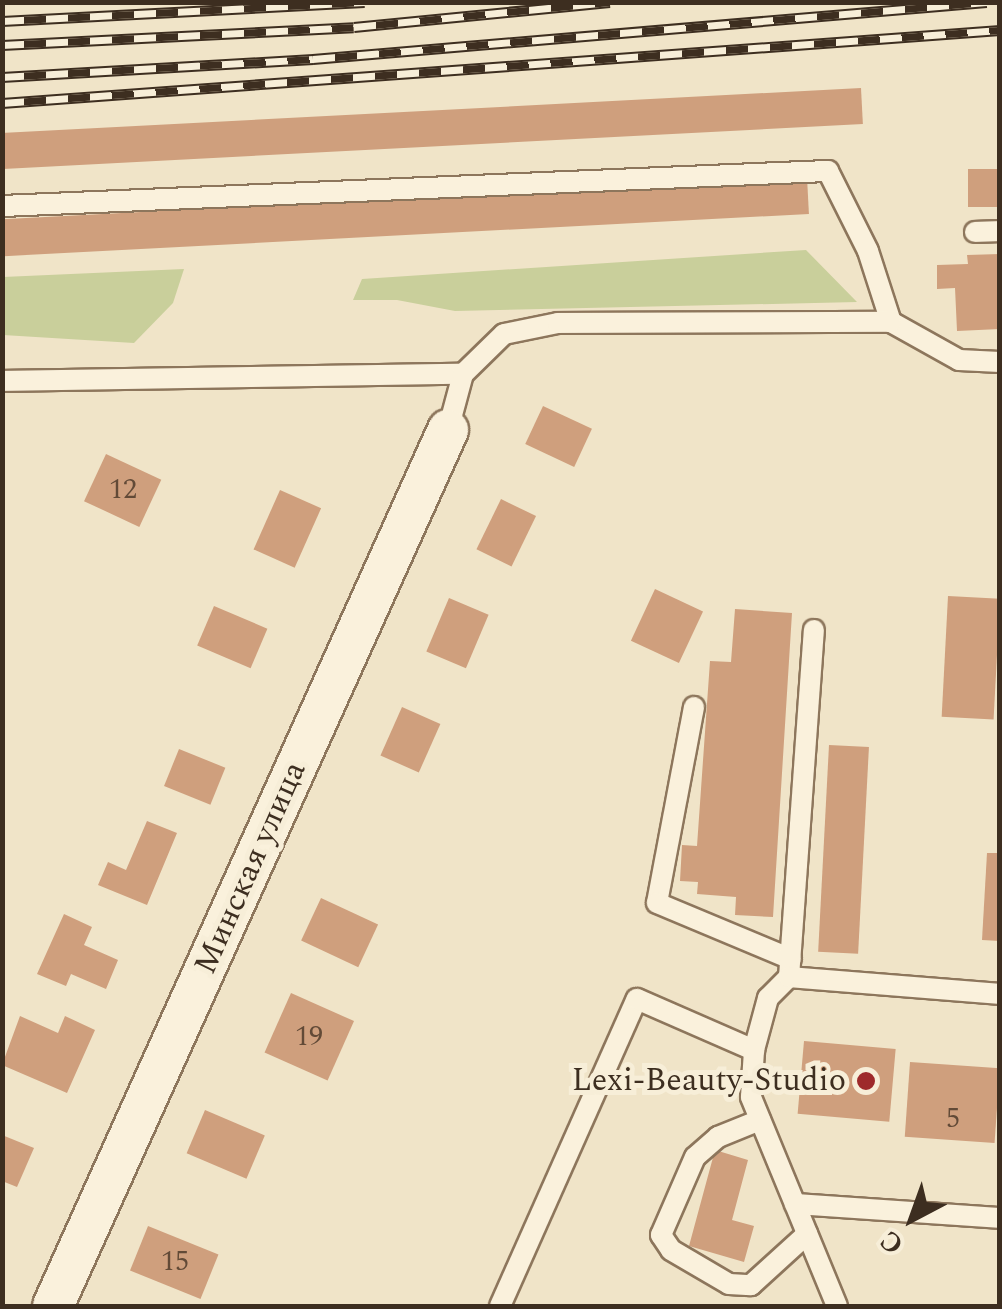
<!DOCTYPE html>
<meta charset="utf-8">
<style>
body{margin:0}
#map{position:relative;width:1002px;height:1309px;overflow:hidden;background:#f0e4c8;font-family:Spectral,serif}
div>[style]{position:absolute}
.green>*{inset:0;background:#c9cf9b}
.building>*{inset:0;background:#cf9f7d;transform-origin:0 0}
.roads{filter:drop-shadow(2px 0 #8d765c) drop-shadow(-2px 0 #8d765c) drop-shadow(0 2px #8d765c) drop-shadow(0 -2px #8d765c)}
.service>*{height:20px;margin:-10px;padding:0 10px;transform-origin:10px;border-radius:10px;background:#faf1dc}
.minor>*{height:40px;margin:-20px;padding:0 20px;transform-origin:20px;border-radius:20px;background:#faf1dc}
.rail>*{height:11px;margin-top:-5.5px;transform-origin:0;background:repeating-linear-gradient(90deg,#f7eed8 0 22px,#3d2e20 0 44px);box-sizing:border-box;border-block:2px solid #3d2e20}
.dots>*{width:28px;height:28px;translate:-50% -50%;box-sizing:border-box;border:5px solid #f7eed8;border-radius:50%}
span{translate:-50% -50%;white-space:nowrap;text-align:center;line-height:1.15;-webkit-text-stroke:10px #f7eed8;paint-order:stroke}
.number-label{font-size:28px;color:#624a37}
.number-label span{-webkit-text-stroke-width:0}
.street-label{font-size:32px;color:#3d2e20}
.poi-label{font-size:32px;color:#3d2e20}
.right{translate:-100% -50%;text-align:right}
.frame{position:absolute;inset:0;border:5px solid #3d2e20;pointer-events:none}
.north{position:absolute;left:862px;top:1169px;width:100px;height:100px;-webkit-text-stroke:8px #f7eed8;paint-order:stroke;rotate:221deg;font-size:28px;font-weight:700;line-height:40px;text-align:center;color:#3d2e20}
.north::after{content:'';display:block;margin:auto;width:35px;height:45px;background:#3d2e20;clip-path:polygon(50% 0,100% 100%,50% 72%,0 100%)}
</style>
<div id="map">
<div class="green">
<i style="clip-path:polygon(806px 250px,857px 302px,455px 311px,397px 300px,353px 300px,362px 279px)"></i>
<i style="clip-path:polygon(184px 269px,173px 303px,134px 343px,3px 335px,3px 277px)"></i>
</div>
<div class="building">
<i style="left:861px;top:88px;width:36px;height:861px;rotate:87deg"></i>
<i style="left:1000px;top:169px;width:38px;height:32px;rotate:90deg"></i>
<i style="left:807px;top:177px;width:37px;height:806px;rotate:87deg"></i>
<i style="clip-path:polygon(1000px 254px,1000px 329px,957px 331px,955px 288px,937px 289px,937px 265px,968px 264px,967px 255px)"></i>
<i style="left:543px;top:406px;width:54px;height:42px;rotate:25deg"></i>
<i style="left:106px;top:454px;width:61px;height:52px;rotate:25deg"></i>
<i style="left:280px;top:490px;width:45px;height:65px;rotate:24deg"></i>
<i style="left:501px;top:499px;width:39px;height:56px;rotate:26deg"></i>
<i style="left:655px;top:589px;width:53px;height:57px;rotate:25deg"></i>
<i style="left:948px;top:596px;width:52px;height:121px;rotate:3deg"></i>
<i style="left:449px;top:598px;width:43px;height:58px;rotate:23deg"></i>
<i style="left:214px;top:606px;width:58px;height:43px;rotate:23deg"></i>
<i style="clip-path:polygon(735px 609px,792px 613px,773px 917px,735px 915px,736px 897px,697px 894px,698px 882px,680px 881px,682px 845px,697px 846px,710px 661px,731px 662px)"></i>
<i style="left:402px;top:707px;width:42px;height:53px;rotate:24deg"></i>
<i style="left:829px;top:745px;width:40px;height:207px;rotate:3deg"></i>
<i style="left:179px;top:749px;width:50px;height:40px;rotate:22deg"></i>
<i style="clip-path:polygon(147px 821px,177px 833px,147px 905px,98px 885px,108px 862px,126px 870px)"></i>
<i style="clip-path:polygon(987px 853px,1000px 853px,1000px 941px,982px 940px)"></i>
<i style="left:321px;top:898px;width:63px;height:47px;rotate:25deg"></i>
<i style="clip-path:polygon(64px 914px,92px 927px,84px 945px,118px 960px,106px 989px,71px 974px,66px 986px,37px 974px)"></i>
<i style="left:291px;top:993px;width:69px;height:65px;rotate:24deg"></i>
<i style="clip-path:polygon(20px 1016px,58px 1033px,65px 1016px,95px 1030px,67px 1093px,2px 1065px)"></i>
<i style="left:804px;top:1041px;width:92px;height:73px;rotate:5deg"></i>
<i style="left:910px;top:1062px;width:90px;height:75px;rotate:4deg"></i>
<i style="left:205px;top:1110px;width:65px;height:47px;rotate:23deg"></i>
<i style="clip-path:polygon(2px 1135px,34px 1148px,17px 1187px,2px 1181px)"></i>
<i style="clip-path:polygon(715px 1150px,748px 1160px,732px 1220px,754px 1226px,744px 1262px,689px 1246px)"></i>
<i style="left:148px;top:1226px;width:76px;height:48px;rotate:22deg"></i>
</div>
<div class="roads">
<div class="service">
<i style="left:2px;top:206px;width:827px;rotate:-2.43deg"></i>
<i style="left:828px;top:171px;width:89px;rotate:63.4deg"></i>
<i style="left:868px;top:251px;width:75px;rotate:72.1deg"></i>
<i style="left:891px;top:322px;width:78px;rotate:29.2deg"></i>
<i style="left:959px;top:360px;width:41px;rotate:2.8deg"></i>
<i style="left:975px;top:232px;width:25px;rotate:-2deg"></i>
<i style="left:2px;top:381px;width:461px;rotate:-0.9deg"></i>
<i style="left:448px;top:430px;width:58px;rotate:-75deg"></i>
<i style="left:463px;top:374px;width:57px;rotate:-44.3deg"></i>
<i style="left:504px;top:334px;width:55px;rotate:-11.5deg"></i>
<i style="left:558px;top:323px;width:333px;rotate:-0.2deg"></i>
<i style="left:694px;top:707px;width:199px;rotate:100.7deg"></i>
<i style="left:657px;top:903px;width:145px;rotate:22.7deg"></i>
<i style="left:789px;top:977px;width:348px;rotate:-85.9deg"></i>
<i style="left:760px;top:1120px;width:45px;rotate:158deg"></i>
<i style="left:718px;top:1137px;width:30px;rotate:139deg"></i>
<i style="left:695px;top:1157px;width:85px;rotate:113.6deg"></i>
<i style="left:661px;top:1235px;width:18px;rotate:56deg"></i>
<i style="left:671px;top:1250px;width:67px;rotate:30.4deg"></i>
<i style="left:729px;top:1284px;width:22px;rotate:3deg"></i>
<i style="left:751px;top:1285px;width:76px;rotate:-42.3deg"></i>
<i style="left:795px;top:1204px;width:205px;rotate:3.9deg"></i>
<i style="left:500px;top:1306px;width:336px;rotate:-66deg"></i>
<i style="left:637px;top:999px;width:128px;rotate:23.6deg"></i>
<i style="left:837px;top:1306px;width:226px;rotate:-112.4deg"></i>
<i style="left:751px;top:1097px;width:47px;rotate:-86.3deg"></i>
<i style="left:754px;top:1050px;width:54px;rotate:-74.9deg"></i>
<i style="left:768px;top:998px;width:30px;rotate:-45deg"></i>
<i style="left:789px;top:977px;width:212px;rotate:4.6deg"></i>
</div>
<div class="minor">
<i style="left:53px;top:1306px;width:961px;rotate:-65.73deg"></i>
</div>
</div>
<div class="rail">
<i style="left:2px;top:21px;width:363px;rotate:-3deg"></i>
<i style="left:2px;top:45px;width:352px;rotate:-2.9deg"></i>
<i style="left:354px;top:27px;width:257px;rotate:-5.6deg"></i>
<i style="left:2px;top:77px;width:312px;rotate:-3.3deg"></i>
<i style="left:313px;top:59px;width:676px;rotate:-4.83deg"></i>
<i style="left:2px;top:103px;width:1001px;rotate:-4.18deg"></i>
</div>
<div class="dots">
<i style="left:866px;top:1081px;background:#9e2a2b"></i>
</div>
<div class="number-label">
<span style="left:123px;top:490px">12</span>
<span style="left:309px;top:1037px">19</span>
<span style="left:953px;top:1119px">5</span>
<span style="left:175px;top:1262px">15</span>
</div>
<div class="street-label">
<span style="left:251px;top:868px;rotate:-66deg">Минская улица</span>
</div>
<div class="poi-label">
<span class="right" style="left:846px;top:1081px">Lexi-Beauty-Studio</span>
</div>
<div class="frame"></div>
<div class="north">С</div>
</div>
